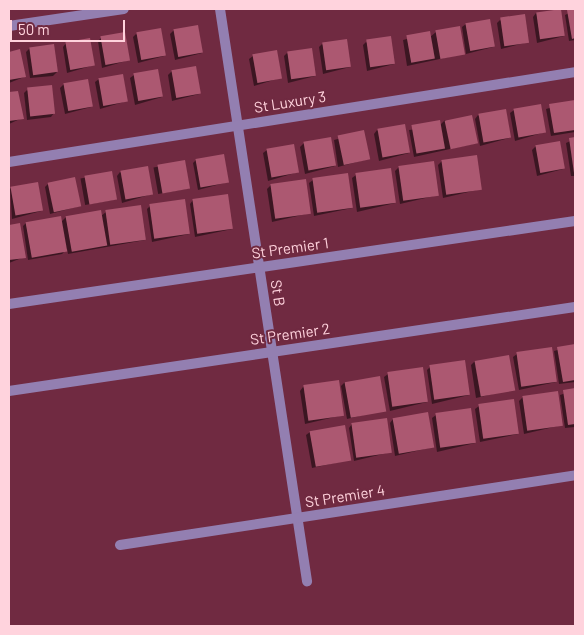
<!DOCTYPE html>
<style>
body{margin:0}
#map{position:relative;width:584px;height:635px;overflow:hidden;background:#702a41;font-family:Barlow,sans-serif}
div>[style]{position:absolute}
.shadow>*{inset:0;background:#0007;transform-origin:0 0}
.building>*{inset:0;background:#ac5871;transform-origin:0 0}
.minor>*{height:10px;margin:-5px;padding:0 5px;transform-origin:5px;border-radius:5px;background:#937fb1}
span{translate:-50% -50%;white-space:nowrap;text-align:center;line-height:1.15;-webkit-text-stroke:4px #702a41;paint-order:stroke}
.street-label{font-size:15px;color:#ffd3dd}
.frame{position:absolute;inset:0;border:10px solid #ffd3dd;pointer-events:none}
.scale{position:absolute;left:10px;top:20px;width:115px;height:22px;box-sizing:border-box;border:2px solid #ffd3dd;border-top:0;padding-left:6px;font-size:15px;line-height:18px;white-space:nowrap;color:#ffd3dd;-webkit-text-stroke:4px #702a41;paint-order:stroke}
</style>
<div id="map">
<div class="shadow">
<i style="clip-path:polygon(575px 10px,575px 40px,569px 41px,565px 15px)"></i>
<i style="clip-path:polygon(536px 13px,564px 36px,537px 43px,533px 17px)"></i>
<i style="clip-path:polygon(500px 20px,528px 42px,501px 49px,497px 23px)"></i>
<i style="clip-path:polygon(466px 24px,493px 47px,466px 54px,462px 27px)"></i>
<i style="clip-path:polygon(174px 30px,202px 53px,175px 60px,170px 34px)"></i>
<i style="clip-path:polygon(436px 32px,463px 54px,407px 66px,403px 40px,429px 33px,430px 37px)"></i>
<i style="clip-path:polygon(136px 34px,164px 56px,138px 63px,133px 37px)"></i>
<i style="clip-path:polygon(101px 38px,129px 60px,102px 68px,98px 41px)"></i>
<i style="clip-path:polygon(366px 42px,394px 64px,367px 71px,363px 45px)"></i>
<i style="clip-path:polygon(66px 43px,94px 65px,67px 73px,63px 47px)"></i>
<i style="clip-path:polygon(322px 44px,350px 67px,323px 74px,319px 47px)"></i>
<i style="clip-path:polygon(30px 48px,57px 72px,53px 76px,30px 78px,26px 52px)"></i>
<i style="clip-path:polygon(19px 51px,24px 77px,9px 83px,9px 53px)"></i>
<i style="clip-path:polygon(287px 53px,315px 76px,288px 83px,284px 56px)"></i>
<i style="clip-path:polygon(253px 56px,280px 78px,254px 86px,249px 59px)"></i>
<i style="clip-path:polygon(172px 71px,199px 94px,172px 101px,168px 75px)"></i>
<i style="clip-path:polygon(134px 75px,162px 97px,135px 105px,130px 78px)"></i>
<i style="clip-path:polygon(99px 79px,127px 101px,100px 109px,95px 82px)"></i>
<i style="clip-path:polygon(64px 84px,91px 107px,65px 114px,60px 88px)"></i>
<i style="clip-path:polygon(27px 90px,54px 113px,51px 117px,27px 120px,24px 93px)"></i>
<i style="clip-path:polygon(17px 92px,22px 118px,9px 124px,9px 94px)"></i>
<i style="clip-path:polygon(575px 101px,575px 132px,551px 136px,546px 109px)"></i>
<i style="clip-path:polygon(514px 110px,545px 132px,515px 141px,510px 113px)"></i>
<i style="clip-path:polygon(478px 115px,509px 138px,480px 146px,475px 119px)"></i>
<i style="clip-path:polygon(445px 120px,477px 143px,414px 157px,409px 130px,439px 126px)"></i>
<i style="clip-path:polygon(377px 130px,409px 153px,379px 161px,374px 134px)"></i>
<i style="clip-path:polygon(363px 132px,368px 159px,338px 167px,334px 140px)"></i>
<i style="clip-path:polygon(575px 139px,575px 176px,571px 176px,566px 143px)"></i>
<i style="clip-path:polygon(304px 143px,335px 166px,305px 174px,300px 147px)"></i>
<i style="clip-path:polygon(536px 146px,563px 169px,537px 176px,532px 150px)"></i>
<i style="clip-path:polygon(267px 150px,298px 172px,268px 181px,263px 153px)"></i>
<i style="clip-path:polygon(196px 160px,228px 182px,198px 190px,193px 163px)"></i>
<i style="clip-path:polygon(442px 161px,481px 189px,443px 198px,438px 165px)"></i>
<i style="left:184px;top:162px;width:27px;height:31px;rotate:80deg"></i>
<i style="clip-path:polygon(399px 167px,438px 195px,400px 204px,395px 171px)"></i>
<i style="clip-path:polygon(120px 172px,152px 194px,122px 203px,117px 176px)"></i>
<i style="left:111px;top:173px;width:27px;height:31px;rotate:80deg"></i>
<i style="clip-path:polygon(356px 175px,395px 203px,357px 212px,352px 178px)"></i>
<i style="clip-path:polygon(313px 180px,352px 208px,314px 216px,309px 183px)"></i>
<i style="clip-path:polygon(48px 184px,80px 206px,50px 214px,45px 187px)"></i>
<i style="clip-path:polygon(271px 185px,310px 213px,272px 222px,267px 189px)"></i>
<i style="clip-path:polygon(10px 188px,41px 211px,12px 219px)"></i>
<i style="clip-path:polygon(193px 200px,232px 229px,195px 237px,190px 204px)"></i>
<i style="clip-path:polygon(150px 206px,189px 234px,152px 242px,147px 209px)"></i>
<i style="clip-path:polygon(106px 212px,145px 240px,68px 254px,67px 249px,62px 254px,28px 260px,23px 226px,26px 223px,61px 222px,66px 217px,101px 216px)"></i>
<i style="clip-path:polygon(19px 224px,24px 257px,9px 263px,9px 226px)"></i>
<i style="clip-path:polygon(575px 345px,575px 382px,559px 384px,554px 351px)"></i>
<i style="clip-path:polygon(517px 354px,556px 382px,519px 390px,513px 357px)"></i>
<i style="clip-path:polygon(475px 361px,514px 389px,476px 398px,471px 365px)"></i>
<i style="clip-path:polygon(430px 367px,469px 395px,432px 404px,427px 370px)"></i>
<i style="clip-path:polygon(388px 374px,427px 402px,390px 411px,384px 377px)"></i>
<i style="clip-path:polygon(345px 382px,384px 410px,347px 419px,341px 386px)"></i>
<i style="clip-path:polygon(303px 387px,343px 415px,305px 424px,300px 391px)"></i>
<i style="clip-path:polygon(575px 390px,575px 427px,565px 428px,560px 395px)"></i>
<i style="clip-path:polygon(523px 397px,562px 425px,524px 434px,519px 401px)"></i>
<i style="clip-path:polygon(479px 406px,518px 434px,480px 442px,475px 409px)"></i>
<i style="clip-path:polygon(436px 415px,475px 443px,437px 452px,432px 418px)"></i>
<i style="clip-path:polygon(393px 419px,433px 447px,395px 456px,390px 423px)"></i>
<i style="clip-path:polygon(352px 424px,391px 452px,354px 461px,349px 428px)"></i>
<i style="clip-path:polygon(310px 432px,349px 460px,312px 468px,306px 435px)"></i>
</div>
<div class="building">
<i style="left:561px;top:9px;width:27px;height:25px;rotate:82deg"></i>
<i style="clip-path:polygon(575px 9px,575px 38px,572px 39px,567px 10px)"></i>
<i style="left:525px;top:14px;width:29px;height:25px;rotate:82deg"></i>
<i style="left:490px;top:19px;width:28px;height:25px;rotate:80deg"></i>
<i style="left:198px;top:25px;width:28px;height:25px;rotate:80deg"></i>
<i style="left:460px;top:26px;width:29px;height:25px;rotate:80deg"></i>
<i style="left:161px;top:28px;width:28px;height:25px;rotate:80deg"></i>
<i style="left:430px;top:31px;width:28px;height:24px;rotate:80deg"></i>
<i style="left:125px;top:32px;width:29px;height:25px;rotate:80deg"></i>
<i style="left:391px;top:36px;width:28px;height:25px;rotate:82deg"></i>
<i style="left:90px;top:38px;width:28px;height:25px;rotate:80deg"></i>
<i style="left:347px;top:39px;width:28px;height:25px;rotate:82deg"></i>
<i style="left:54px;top:44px;width:28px;height:25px;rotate:82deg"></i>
<i style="left:312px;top:48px;width:28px;height:25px;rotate:82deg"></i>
<i style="clip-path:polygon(20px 49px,26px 77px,9px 80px,9px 52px)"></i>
<i style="left:277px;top:50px;width:29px;height:25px;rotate:80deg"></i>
<i style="left:196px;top:66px;width:28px;height:25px;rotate:80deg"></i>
<i style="left:158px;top:69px;width:28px;height:25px;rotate:80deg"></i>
<i style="left:123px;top:74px;width:28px;height:25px;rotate:80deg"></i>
<i style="left:88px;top:79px;width:28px;height:25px;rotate:80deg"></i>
<i style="left:52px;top:85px;width:29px;height:25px;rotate:84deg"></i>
<i style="clip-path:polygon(18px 91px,24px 119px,9px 121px,9px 92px)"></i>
<i style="clip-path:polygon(575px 100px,575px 130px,554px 133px,549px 104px)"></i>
<i style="left:541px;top:104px;width:29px;height:28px;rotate:80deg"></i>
<i style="left:506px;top:109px;width:29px;height:28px;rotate:80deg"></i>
<i style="left:472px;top:115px;width:29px;height:28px;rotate:78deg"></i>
<i style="left:440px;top:120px;width:29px;height:29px;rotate:80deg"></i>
<i style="left:405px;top:124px;width:29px;height:28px;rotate:80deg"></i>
<i style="left:364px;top:130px;width:30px;height:27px;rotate:78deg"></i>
<i style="left:331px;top:137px;width:29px;height:28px;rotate:80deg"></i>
<i style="clip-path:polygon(575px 137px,575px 173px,574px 173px,569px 138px)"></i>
<i style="left:560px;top:141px;width:28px;height:25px;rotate:80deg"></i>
<i style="left:294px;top:144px;width:29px;height:28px;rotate:80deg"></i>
<i style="left:224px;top:154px;width:29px;height:29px;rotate:80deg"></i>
<i style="left:477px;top:155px;width:35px;height:36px;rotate:82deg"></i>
<i style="left:185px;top:160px;width:29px;height:28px;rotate:80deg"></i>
<i style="left:434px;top:161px;width:35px;height:36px;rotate:82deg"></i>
<i style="left:148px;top:166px;width:29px;height:28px;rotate:80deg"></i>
<i style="left:391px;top:168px;width:35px;height:36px;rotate:82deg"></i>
<i style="left:112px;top:171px;width:29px;height:28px;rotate:80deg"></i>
<i style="left:348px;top:173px;width:35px;height:36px;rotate:82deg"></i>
<i style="left:75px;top:177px;width:30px;height:28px;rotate:78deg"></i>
<i style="left:306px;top:179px;width:35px;height:36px;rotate:82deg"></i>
<i style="left:38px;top:182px;width:29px;height:28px;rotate:80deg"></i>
<i style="left:228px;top:194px;width:35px;height:36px;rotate:82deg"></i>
<i style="left:185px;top:199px;width:35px;height:36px;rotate:82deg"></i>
<i style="left:141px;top:205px;width:35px;height:36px;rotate:82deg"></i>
<i style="left:101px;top:210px;width:36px;height:36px;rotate:80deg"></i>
<i style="left:61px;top:216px;width:36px;height:36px;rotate:80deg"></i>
<i style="clip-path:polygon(20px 223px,26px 258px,9px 260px,9px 225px)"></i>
<i style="clip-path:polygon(575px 344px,575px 380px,563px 382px,557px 347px)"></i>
<i style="left:552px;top:347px;width:35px;height:36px;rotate:82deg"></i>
<i style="left:509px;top:355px;width:36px;height:35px;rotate:80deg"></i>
<i style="left:465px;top:360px;width:35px;height:36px;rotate:82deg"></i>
<i style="left:423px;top:367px;width:35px;height:36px;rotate:82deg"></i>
<i style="left:380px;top:376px;width:36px;height:36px;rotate:80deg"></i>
<i style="left:339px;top:380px;width:36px;height:36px;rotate:82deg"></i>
<i style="clip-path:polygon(575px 388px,575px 424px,568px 425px,563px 390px)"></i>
<i style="left:558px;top:391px;width:35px;height:36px;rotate:82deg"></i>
<i style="left:514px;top:399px;width:35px;height:36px;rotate:82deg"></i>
<i style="left:471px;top:408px;width:35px;height:36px;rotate:82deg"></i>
<i style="left:428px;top:412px;width:36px;height:36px;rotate:80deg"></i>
<i style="left:387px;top:418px;width:35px;height:36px;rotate:82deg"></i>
<i style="left:345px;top:425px;width:36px;height:36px;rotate:80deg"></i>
</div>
<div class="minor">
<i style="left:220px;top:9px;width:579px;rotate:81.35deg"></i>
<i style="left:9px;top:26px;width:116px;rotate:-8.4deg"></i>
<i style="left:9px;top:162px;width:573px;rotate:-9.03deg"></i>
<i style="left:9px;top:304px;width:572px;rotate:-8.34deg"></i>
<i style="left:9px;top:391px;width:572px;rotate:-8.44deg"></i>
<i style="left:120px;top:545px;width:460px;rotate:-8.7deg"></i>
</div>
<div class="street-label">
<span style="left:290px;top:102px;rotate:-9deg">St Luxury 3</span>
<span style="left:290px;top:248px;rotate:-8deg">St Premier 1</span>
<span style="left:278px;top:293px;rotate:81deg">St B</span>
<span style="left:290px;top:334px;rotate:-8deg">St Premier 2</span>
<span style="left:345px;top:496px;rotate:-9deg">St Premier 4</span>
</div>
<div class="frame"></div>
<div class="scale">50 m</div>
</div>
